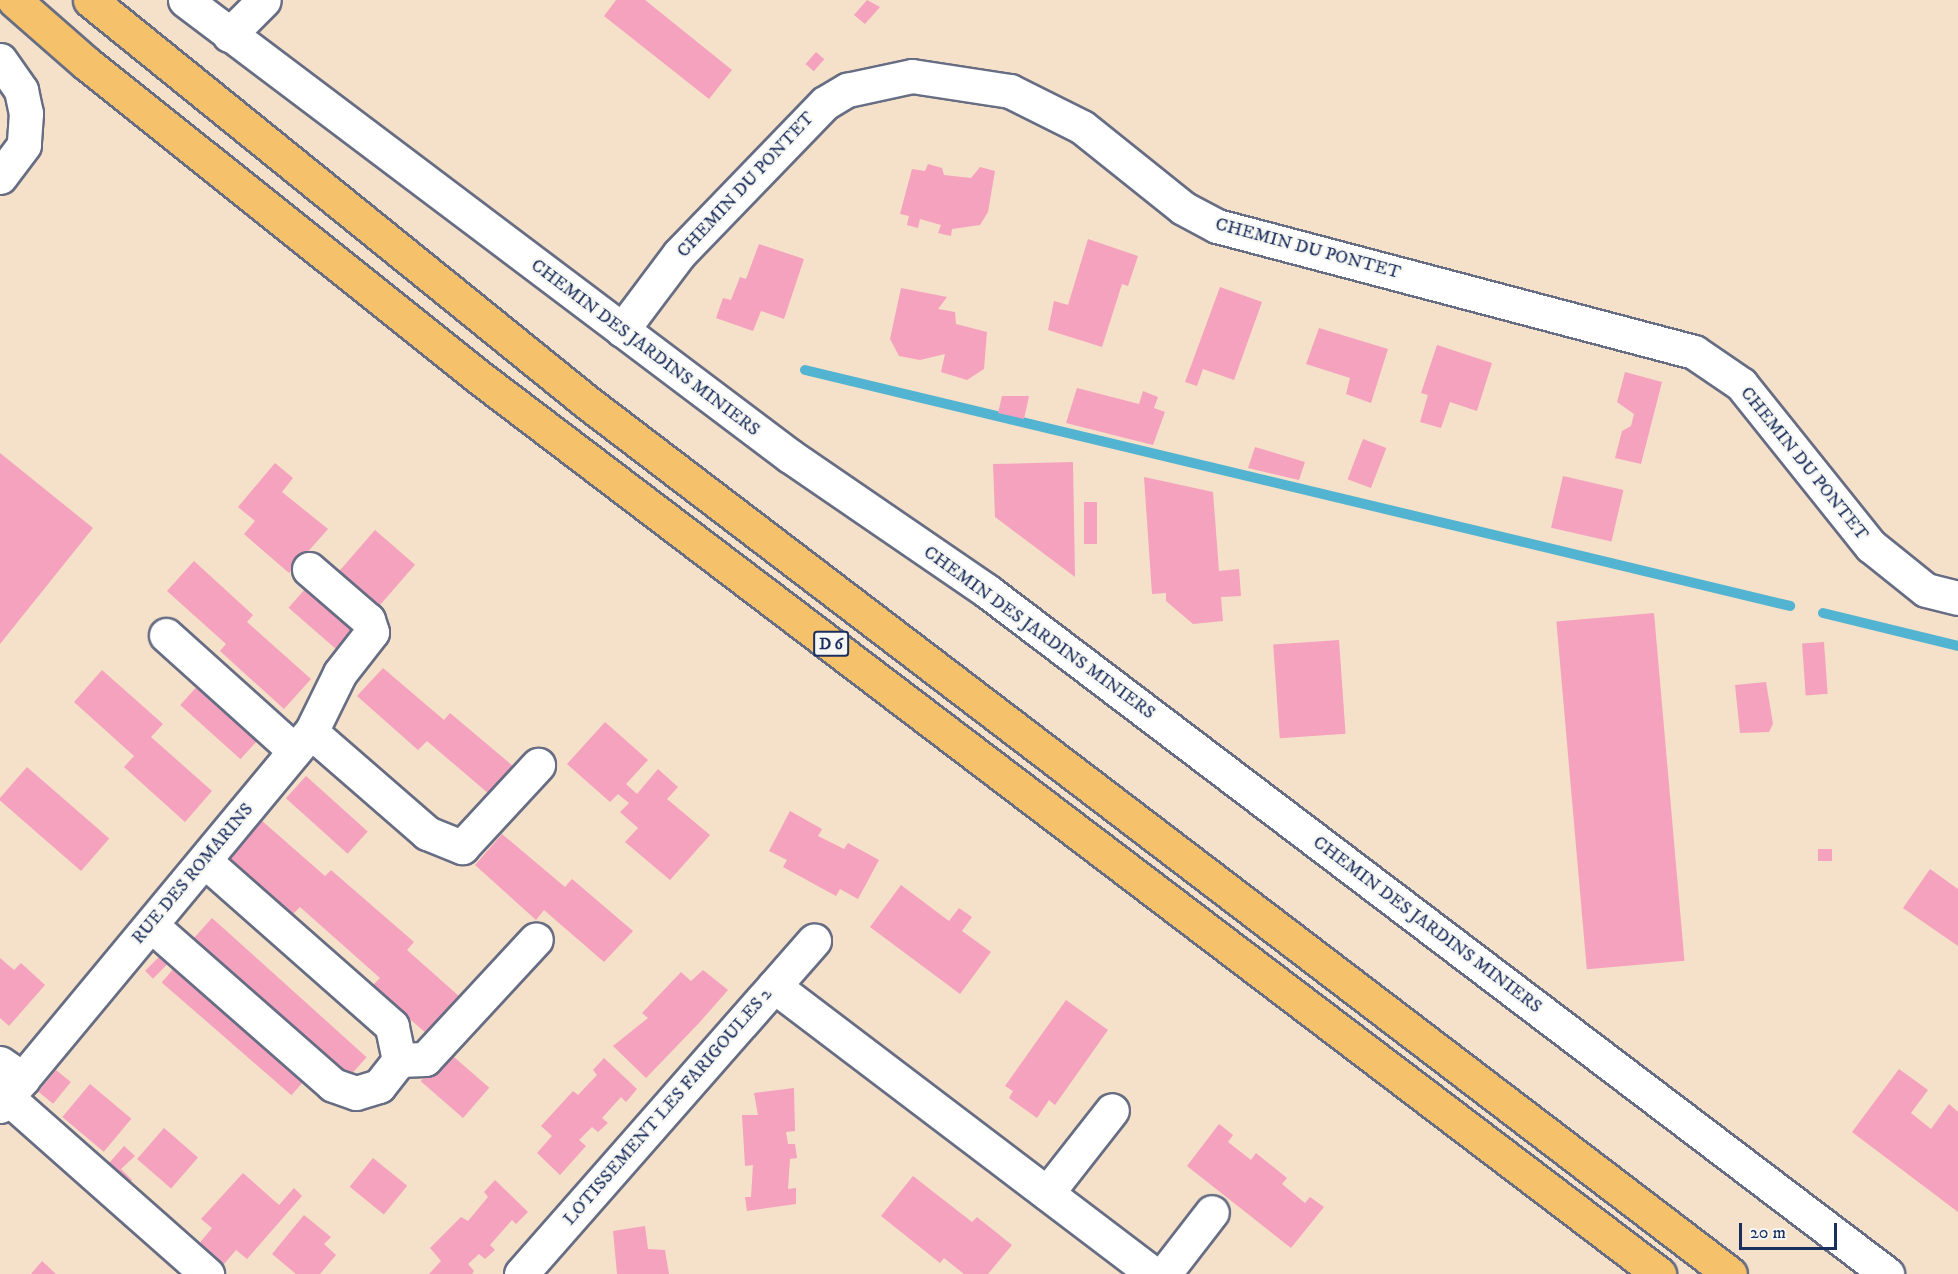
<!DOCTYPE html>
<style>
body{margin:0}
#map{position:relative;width:1958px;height:1274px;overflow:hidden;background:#f5e0c9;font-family:"IM FELL DW Pica",serif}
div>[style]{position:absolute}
.stream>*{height:10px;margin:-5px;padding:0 5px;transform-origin:5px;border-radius:5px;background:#52b4d0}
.building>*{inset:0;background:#f4a2be;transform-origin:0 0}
.roads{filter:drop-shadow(2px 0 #676d83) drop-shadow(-2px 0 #676d83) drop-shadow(0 2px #676d83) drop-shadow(0 -2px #676d83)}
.minor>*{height:33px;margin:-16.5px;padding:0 16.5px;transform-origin:16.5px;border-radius:16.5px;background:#fff}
.highway>*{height:33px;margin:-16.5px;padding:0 16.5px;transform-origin:16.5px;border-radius:16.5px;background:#f5c16b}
span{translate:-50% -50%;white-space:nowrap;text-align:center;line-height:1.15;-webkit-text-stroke:4.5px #f6f6f2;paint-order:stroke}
.shield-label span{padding:2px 4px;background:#f6f6f2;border:2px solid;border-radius:4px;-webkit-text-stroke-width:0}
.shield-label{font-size:16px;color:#1b2f5e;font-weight:700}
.street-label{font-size:18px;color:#1b2f5e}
.scale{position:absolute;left:1739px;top:1223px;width:98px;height:27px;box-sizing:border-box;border:3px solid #1b2f5e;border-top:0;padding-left:8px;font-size:18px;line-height:21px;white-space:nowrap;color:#1b2f5e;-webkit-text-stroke:4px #f6f6f2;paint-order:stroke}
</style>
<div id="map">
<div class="stream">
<i style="left:805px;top:370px;width:1013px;rotate:13.47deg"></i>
<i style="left:1823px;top:613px;width:139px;rotate:13.7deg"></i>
</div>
<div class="building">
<i style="clip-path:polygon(616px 0,645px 0,732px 70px,709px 99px,604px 16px)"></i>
<i style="clip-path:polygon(867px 0,880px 7px,865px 24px,854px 15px)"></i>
<i style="left:816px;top:52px;width:11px;height:16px;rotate:41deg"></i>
<i style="clip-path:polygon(928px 164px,942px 168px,944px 175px,971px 178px,980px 167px,995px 171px,988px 212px,980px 225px,952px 229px,951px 236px,938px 233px,941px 225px,920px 219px,918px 228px,907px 225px,909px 216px,900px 214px,912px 169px,925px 171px)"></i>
<i style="clip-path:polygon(1088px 239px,1138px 256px,1128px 286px,1122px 284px,1102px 347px,1048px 330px,1054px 301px,1068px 305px)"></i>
<i style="clip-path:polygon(759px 244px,804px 259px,784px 319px,761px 311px,753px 331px,716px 318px,723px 298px,731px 300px,740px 277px,746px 279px)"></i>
<i style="clip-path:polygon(1220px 287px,1262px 302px,1234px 380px,1203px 369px,1197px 386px,1185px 382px)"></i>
<i style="clip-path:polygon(901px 288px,947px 297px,938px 309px,955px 312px,956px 324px,987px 332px,984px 369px,967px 380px,941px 372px,945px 354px,920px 360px,899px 356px,890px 339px)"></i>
<i style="clip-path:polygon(1319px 328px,1388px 349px,1371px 403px,1346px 394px,1350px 378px,1306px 364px)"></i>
<i style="clip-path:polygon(1437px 345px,1492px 363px,1477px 411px,1450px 402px,1441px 428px,1420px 422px,1428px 395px,1421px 393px)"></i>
<i style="clip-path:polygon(1625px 372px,1662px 382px,1641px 464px,1615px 458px,1622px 431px,1631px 426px,1634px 414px,1617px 402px)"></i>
<i style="clip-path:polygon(1077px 388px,1139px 404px,1143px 391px,1158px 397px,1154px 408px,1165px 412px,1153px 445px,1066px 423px)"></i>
<i style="clip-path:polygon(1002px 396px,1029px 396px,1024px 419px,998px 413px)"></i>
<i style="left:1363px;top:439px;width:25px;height:43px;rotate:21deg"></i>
<i style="clip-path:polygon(1255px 447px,1305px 462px,1299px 480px,1248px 468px)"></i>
<i style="clip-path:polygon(0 453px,93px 528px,0 644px)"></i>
<i style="clip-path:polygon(1073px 462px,1075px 577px,995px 517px,993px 464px)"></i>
<i style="clip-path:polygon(275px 463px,293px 478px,282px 492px,328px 529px,289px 573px,244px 534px,255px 521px,238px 507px)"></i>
<i style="left:1563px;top:476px;width:62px;height:53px;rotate:13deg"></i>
<i style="clip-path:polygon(1144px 477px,1213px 492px,1219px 571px,1239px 569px,1241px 596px,1221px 597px,1223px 621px,1193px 624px,1166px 601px,1166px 593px,1152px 594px)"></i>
<i style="left:1084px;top:502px;width:13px;height:42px"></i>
<i style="left:375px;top:530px;width:53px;height:57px;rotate:41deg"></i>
<i style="clip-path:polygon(194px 561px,253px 615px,247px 622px,311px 679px,284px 709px,220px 651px,226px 644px,167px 591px)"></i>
<i style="left:305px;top:589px;width:70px;height:25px;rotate:41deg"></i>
<i style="left:1654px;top:613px;width:349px;height:98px;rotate:85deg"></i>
<i style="left:1339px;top:640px;width:94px;height:66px;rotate:86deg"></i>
<i style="left:1824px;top:642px;width:52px;height:22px;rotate:86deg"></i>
<i style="clip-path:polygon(383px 668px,444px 720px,450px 713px,520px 772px,496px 800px,427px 741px,418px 750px,357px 696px)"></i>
<i style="clip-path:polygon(102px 670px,163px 724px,151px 737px,212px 791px,185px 822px,124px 767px,134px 756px,74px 702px)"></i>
<i style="left:201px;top:682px;width:81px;height:31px;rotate:42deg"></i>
<i style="clip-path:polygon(1766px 682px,1773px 724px,1769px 732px,1740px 733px,1735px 685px)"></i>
<i style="clip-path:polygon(605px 722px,648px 760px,626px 784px,637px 794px,658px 769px,678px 787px,667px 799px,710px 835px,670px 880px,625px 842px,638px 828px,620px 812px,629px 803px,618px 794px,610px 802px,567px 764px)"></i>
<i style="left:27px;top:767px;width:109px;height:43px;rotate:41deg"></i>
<i style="left:306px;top:776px;width:83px;height:30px;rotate:42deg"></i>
<i style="clip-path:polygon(790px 811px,822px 829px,818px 836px,844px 849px,848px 843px,879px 860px,858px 899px,840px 889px,836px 896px,783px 867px,787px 860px,769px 851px)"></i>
<i style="clip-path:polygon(261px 820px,325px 876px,331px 870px,414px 942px,407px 950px,469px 1005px,435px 1041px,372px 986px,380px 978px,300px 907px,292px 915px,228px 858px)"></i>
<i style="clip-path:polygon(502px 834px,565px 887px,572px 879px,633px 931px,604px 962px,544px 910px,536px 920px,475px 865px)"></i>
<i style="left:1818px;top:849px;width:14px;height:12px"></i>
<i style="clip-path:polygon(1930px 869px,1958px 889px,1958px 946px,1903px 908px)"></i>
<i style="clip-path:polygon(901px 885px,949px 921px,959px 908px,972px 917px,962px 931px,991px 952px,960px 994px,870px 927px)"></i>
<i style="left:212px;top:918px;width:208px;height:28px;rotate:42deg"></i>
<i style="left:160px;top:956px;width:11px;height:21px;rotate:45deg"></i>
<i style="clip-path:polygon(0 958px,14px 970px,21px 963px,45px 985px,9px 1026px,0 1018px)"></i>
<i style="left:182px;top:959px;width:172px;height:31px;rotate:41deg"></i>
<i style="clip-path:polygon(703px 970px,728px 990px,699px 1023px,692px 1017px,699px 1023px,646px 1078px,613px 1046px,648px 1018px,642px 1013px,681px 972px,691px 981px)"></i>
<i style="clip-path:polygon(1066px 1000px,1108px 1030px,1055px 1105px,1049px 1100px,1037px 1118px,1009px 1098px,1013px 1091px,1005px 1086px)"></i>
<i style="left:447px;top:1051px;width:56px;height:40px;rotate:41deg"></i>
<i style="clip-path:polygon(604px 1058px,637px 1089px,626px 1102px,621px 1097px,602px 1118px,608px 1123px,598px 1132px,592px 1127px,579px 1140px,586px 1146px,560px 1175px,537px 1153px,552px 1136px,541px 1126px,573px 1091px,578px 1095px,597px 1075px,593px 1070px)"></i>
<i style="clip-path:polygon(1899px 1069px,1928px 1090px,1911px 1113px,1931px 1129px,1949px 1104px,1958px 1112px,1958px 1212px,1852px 1132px)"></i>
<i style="left:56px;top:1070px;width:19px;height:28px;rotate:39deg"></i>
<i style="left:90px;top:1084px;width:54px;height:43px;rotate:40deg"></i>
<i style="clip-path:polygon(794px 1088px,795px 1131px,786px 1132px,788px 1144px,795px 1144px,797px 1158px,790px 1159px,788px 1189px,796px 1188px,796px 1204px,747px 1211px,745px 1197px,751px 1197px,753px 1165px,745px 1166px,742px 1115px,758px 1115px,754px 1093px)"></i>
<i style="clip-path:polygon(1219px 1124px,1233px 1135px,1228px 1142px,1251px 1160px,1256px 1153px,1287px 1178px,1282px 1184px,1305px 1203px,1310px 1197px,1324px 1207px,1291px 1248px,1187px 1166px)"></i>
<i style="left:164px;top:1128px;width:45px;height:41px;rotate:41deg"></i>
<i style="clip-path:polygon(124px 1146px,135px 1156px,121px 1169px,132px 1180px,126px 1188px,104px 1169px)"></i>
<i style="left:373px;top:1158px;width:44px;height:37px;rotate:39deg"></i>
<i style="clip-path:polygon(243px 1173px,279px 1205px,294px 1188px,302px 1196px,247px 1259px,236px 1250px,218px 1271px,193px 1251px,212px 1228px,201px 1219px)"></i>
<i style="clip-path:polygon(913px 1176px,972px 1222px,977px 1217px,1012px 1245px,988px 1274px,964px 1274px,944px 1258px,940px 1263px,881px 1216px)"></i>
<i style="clip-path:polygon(495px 1180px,528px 1212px,516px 1224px,512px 1220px,490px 1245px,495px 1250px,485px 1259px,479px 1254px,468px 1264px,474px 1271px,472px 1274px,429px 1274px,441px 1261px,430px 1248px,461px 1217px,468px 1221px,488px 1197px,484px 1192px)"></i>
<i style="clip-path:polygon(304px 1215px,331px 1237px,324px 1244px,336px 1255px,320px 1274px,296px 1274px,272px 1254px)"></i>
<i style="clip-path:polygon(645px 1226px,648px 1249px,665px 1250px,669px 1274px,617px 1274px,613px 1231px)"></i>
<i style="clip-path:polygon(42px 1261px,56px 1274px,31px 1274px)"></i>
</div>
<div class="roads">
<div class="minor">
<i style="left:185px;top:0;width:758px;rotate:37.01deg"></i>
<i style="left:790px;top:456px;width:239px;rotate:34.4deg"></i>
<i style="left:987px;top:591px;width:1130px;rotate:37.19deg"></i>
<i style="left:229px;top:35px;width:49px;rotate:-45deg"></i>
<i style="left:0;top:60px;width:37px;rotate:55deg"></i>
<i style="left:21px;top:90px;width:24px;rotate:78deg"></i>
<i style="left:26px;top:113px;width:32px;rotate:94deg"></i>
<i style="left:24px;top:145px;width:40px;rotate:127deg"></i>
<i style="left:622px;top:330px;width:95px;rotate:-53.1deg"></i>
<i style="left:679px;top:254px;width:210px;rotate:-46deg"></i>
<i style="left:825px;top:103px;width:26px;rotate:-31deg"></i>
<i style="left:847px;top:90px;width:66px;rotate:-12.2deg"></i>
<i style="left:912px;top:76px;width:99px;rotate:8.7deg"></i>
<i style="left:1010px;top:91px;width:80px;rotate:26.6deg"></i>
<i style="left:1082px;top:127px;width:129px;rotate:38.7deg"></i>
<i style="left:1183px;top:208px;width:38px;rotate:28deg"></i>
<i style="left:1217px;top:226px;width:493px;rotate:14.8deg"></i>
<i style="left:1694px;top:352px;width:57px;rotate:34.2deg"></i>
<i style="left:1741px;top:384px;width:208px;rotate:51.3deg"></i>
<i style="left:1871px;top:546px;width:70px;rotate:38.7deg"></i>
<i style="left:1926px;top:590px;width:33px;rotate:14deg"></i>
<i style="left:166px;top:635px;width:173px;rotate:42deg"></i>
<i style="left:311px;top:732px;width:154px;rotate:41deg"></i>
<i style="left:427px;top:833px;width:38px;rotate:22deg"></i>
<i style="left:462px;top:847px;width:112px;rotate:-47.2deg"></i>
<i style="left:151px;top:925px;width:242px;rotate:41.3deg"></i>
<i style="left:333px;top:1085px;width:24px;rotate:19deg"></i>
<i style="left:356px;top:1093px;width:24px;rotate:-17deg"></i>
<i style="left:379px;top:1086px;width:33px;rotate:-52deg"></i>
<i style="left:399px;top:1060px;width:35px;rotate:-102deg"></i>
<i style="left:392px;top:1026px;width:249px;rotate:-138.6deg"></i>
<i style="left:774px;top:986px;width:477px;rotate:37.2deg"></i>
<i style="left:399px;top:1060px;width:26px;rotate:-2deg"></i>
<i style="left:425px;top:1059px;width:163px;rotate:-47.2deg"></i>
<i style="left:0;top:1063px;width:28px;rotate:35deg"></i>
<i style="left:8px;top:1098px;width:266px;rotate:41.5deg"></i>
<i style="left:0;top:1106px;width:486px;rotate:-50.3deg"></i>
<i style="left:311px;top:732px;width:66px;rotate:-63.8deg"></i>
<i style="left:340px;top:673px;width:52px;rotate:-52deg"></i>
<i style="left:372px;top:632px;width:13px;rotate:-108deg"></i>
<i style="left:368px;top:620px;width:78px;rotate:-139.2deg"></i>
<i style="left:1047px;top:1193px;width:105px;rotate:-51.9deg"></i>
<i style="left:521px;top:1274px;width:444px;rotate:-48.7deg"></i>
<i style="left:1164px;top:1274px;width:78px;rotate:-52.3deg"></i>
</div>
<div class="highway">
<i style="left:14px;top:0;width:96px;rotate:41.2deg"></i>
<i style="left:86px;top:63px;width:504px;rotate:38.64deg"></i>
<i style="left:480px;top:378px;width:1481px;rotate:37.23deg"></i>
<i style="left:90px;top:0;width:641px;rotate:38.98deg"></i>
<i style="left:588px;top:403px;width:1436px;rotate:37.33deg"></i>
</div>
</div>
<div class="shield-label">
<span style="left:831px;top:644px">D 6</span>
</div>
<div class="street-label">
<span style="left:746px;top:185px;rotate:-47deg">CHEMIN DU PONTET</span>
<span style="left:1308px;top:249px;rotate:15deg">CHEMIN DU PONTET</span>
<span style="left:645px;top:348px;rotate:37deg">CHEMIN DES JARDINS MINIERS</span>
<span style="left:1804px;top:464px;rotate:51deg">CHEMIN DU PONTET</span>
<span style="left:1039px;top:633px;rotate:36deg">CHEMIN DES JARDINS MINIERS</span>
<span style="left:193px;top:874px;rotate:-50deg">RUE DES ROMARINS</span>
<span style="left:1427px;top:925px;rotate:37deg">CHEMIN DES JARDINS MINIERS</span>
<span style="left:668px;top:1107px;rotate:-49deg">LOTISSEMENT LES FARIGOULES 2</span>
</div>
<div class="scale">20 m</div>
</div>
